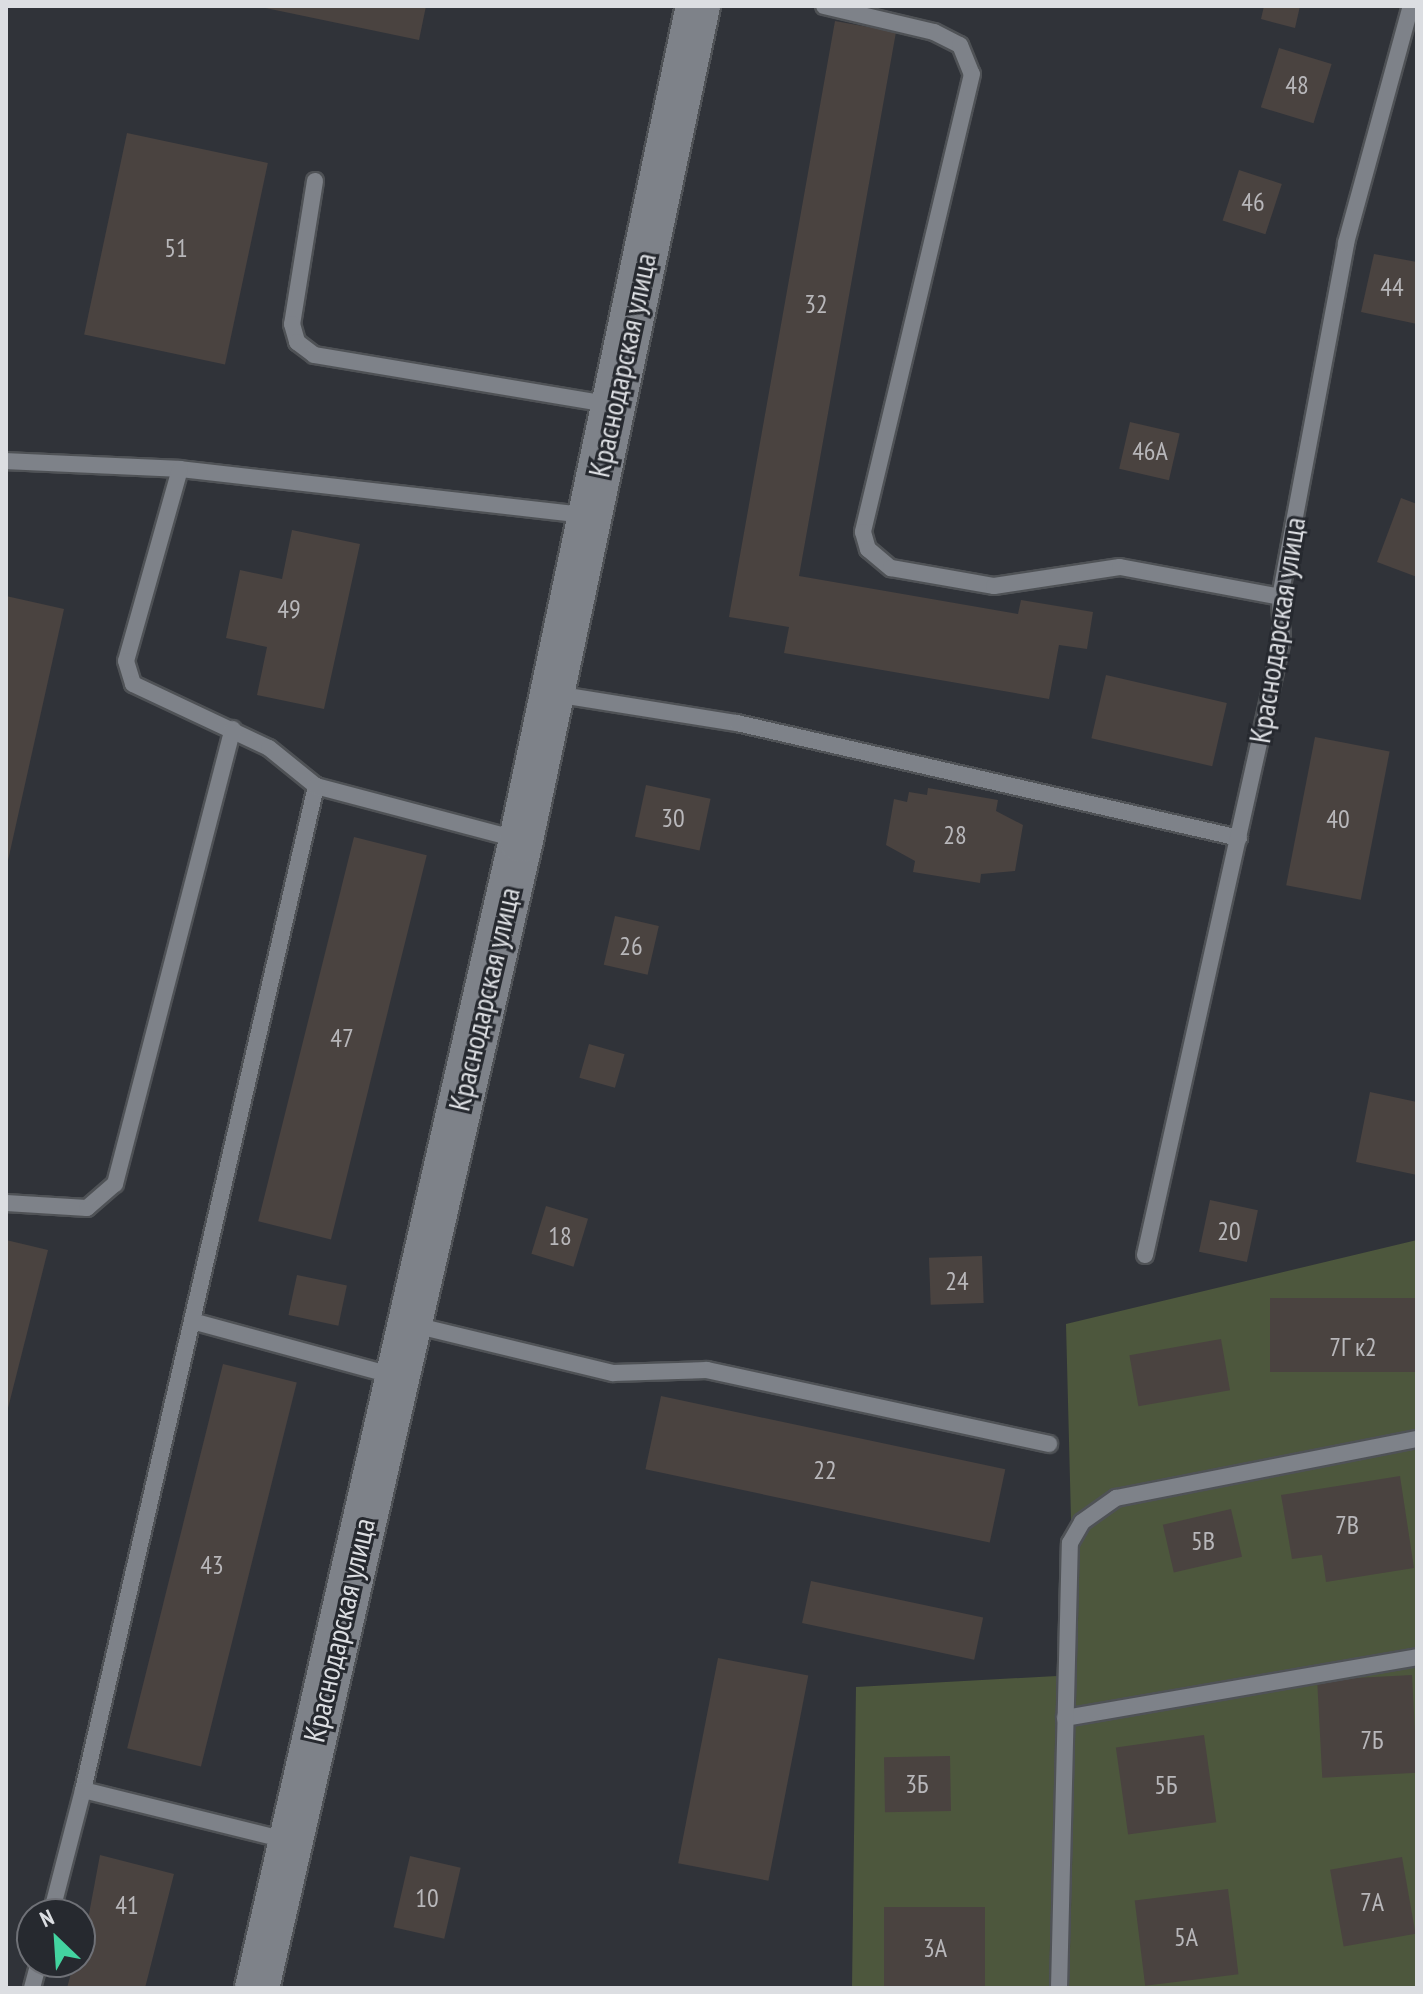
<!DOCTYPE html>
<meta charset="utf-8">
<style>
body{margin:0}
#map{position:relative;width:1423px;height:1994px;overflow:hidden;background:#303339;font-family:"PT Sans Narrow",sans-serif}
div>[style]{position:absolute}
.green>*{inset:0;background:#4d573d}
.building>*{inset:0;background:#4a4340;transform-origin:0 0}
.roads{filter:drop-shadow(2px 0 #4f5256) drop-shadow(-2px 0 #4f5256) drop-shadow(0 2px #4f5256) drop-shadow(0 -2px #4f5256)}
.lane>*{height:16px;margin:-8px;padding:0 8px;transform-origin:8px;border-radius:8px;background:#7e8289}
.secondary>*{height:44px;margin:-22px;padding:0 22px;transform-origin:22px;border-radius:22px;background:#7e8289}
span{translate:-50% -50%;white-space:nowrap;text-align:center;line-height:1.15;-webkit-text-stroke:6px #26292f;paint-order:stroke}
.number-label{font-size:26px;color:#b8b7ba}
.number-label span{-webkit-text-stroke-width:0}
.street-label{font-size:30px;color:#dcdee2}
.frame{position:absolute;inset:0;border:8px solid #dcdee2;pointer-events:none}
.north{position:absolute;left:16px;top:1898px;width:80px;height:80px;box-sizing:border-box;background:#26292f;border:2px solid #6f7177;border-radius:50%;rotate:335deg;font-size:22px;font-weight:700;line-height:32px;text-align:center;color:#dcdee2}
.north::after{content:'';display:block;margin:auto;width:28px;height:36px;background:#43d4a0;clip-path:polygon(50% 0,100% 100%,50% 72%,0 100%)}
</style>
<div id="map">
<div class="green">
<i style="clip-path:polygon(1417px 1240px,1417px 1988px,852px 1988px,856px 1687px,1075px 1675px,1066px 1324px)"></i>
</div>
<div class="building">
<i style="clip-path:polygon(256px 6px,426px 6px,419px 40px)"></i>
<i style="clip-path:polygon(1264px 6px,1300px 6px,1295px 28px,1261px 19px)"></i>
<i style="clip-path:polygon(835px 21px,896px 32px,799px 576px,1018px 614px,1021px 600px,1093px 612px,1087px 649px,1059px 645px,1049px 699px,784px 653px,789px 627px,729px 617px)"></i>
<i style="left:1279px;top:48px;width:55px;height:62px;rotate:17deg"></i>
<i style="left:127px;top:133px;width:144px;height:206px;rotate:12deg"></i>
<i style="left:1239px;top:170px;width:45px;height:53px;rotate:18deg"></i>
<i style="clip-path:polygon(1374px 254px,1417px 262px,1417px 324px,1361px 312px)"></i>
<i style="left:1130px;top:422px;width:51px;height:48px;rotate:13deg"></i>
<i style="clip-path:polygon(1401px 498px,1417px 504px,1417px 577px,1377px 562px)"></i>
<i style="clip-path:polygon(292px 530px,360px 544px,324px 709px,257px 695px,267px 647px,226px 638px,240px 570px,282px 579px)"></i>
<i style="clip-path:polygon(6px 596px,64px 609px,7px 865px,6px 865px)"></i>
<i style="left:1106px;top:675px;width:124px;height:65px;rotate:13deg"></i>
<i style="left:1315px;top:737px;width:76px;height:151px;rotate:11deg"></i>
<i style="left:646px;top:785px;width:66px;height:53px;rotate:12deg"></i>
<i style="clip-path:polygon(928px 788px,998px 800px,996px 811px,1023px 825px,1015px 871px,981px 874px,980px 883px,913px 872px,915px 861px,886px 845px,894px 799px,907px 802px,909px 792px,927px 795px)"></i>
<i style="left:354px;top:837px;width:75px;height:396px;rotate:14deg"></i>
<i style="left:615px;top:916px;width:45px;height:50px;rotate:13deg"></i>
<i style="left:589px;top:1044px;width:37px;height:35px;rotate:16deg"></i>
<i style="clip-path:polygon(1370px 1092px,1417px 1102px,1417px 1175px,1356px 1162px)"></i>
<i style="left:1210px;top:1200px;width:49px;height:53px;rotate:12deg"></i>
<i style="left:546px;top:1206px;width:44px;height:50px;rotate:17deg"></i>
<i style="clip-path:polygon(6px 1240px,48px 1250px,7px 1412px,6px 1412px)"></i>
<i style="left:982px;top:1256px;width:47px;height:53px;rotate:88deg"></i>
<i style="left:297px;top:1275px;width:51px;height:41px;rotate:12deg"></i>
<i style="left:1417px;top:1298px;width:74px;height:147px;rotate:90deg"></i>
<i style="left:1221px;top:1339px;width:52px;height:93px;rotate:80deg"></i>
<i style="left:223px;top:1364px;width:76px;height:396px;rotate:14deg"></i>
<i style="left:661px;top:1396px;width:352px;height:75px;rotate:12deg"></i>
<i style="clip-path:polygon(1400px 1476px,1414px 1568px,1326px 1582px,1322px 1555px,1292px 1559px,1281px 1495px)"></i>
<i style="left:1231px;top:1509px;width:49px;height:70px;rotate:77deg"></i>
<i style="left:811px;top:1581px;width:176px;height:43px;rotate:12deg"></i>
<i style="left:718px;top:1658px;width:92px;height:209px;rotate:11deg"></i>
<i style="left:1412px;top:1675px;width:98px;height:95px;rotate:87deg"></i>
<i style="left:1204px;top:1735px;width:88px;height:89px;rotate:82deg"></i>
<i style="left:950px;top:1756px;width:55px;height:66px;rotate:89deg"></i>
<i style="clip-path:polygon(100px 1855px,174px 1874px,145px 1988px,67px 1988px,74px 1962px,80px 1962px)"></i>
<i style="left:410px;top:1856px;width:52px;height:73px;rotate:13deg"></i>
<i style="left:1402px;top:1857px;width:78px;height:73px;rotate:80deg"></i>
<i style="left:1228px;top:1889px;width:86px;height:94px;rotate:83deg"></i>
<i style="left:884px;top:1907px;width:101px;height:81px"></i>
</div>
<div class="roads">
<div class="lane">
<i style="left:824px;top:6px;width:113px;rotate:13.3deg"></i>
<i style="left:934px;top:32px;width:29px;rotate:27deg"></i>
<i style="left:960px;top:45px;width:31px;rotate:68deg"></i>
<i style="left:972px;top:74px;width:471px;rotate:103.4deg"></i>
<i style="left:863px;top:532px;width:18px;rotate:74deg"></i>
<i style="left:868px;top:549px;width:30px;rotate:40deg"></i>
<i style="left:891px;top:568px;width:105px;rotate:9.9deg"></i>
<i style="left:994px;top:586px;width:127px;rotate:-8.6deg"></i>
<i style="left:1120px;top:567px;width:163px;rotate:10.6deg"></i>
<i style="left:315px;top:181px;width:145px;rotate:99.1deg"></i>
<i style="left:292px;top:324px;width:19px;rotate:74deg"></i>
<i style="left:297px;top:342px;width:21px;rotate:37deg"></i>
<i style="left:314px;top:355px;width:302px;rotate:9.5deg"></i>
<i style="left:6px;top:461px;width:174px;rotate:2.6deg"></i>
<i style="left:180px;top:469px;width:413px;rotate:6.5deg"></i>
<i style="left:180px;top:469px;width:199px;rotate:105.7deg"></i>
<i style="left:126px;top:661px;width:24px;rotate:73deg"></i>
<i style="left:133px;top:684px;width:150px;rotate:25.2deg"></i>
<i style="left:269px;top:748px;width:60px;rotate:39deg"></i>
<i style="left:555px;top:694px;width:184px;rotate:9.1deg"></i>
<i style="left:737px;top:723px;width:515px;rotate:12.9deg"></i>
<i style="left:6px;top:1203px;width:81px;rotate:3.5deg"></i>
<i style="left:87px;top:1208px;width:37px;rotate:-41deg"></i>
<i style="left:115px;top:1184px;width:470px;rotate:-75.5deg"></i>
<i style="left:1145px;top:1255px;width:630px;rotate:-77.44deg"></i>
<i style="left:1282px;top:640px;width:43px;rotate:-92.7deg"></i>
<i style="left:1280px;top:597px;width:360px;rotate:-79.4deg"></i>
<i style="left:1346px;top:243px;width:246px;rotate:-74.7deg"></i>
<i style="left:192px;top:1321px;width:210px;rotate:15.2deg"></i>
<i style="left:410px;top:1324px;width:209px;rotate:13.6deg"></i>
<i style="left:613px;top:1373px;width:94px;rotate:-1.8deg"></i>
<i style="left:707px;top:1370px;width:350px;rotate:12.2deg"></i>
<i style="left:1065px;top:1718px;width:357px;rotate:-9.8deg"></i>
<i style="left:83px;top:1790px;width:1031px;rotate:-76.93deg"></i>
<i style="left:316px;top:786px;width:211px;rotate:14.8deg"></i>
<i style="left:51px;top:1914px;width:128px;rotate:-75.5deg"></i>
<i style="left:83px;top:1790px;width:212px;rotate:13.9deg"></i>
<i style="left:32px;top:1988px;width:27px;rotate:-75deg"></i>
<i style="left:1059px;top:1988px;width:445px;rotate:-88.6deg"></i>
<i style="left:1070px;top:1543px;width:24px;rotate:-60deg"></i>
<i style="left:1082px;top:1522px;width:42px;rotate:-35.2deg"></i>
<i style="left:1116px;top:1498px;width:307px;rotate:-11.1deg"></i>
</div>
<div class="secondary">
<i style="left:257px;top:1988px;width:1178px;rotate:-77.05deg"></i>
<i style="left:521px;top:840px;width:853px;rotate:-78.02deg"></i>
</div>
</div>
<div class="number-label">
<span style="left:1297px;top:85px">48</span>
<span style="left:1253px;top:202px">46</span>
<span style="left:176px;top:248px">51</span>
<span style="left:1392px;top:287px">44</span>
<span style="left:816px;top:304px">32</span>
<span style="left:1150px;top:451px">46А</span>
<span style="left:289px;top:609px">49</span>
<span style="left:673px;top:818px">30</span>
<span style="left:1338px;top:819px">40</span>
<span style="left:955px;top:835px">28</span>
<span style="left:631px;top:946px">26</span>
<span style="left:342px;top:1038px">47</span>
<span style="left:1229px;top:1231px">20</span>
<span style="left:560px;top:1236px">18</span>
<span style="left:957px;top:1281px">24</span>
<span style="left:1353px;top:1347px">7Г к2</span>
<span style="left:825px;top:1470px">22</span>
<span style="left:1347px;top:1525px">7В</span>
<span style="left:1203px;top:1541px">5В</span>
<span style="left:212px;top:1565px">43</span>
<span style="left:1372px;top:1740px">7Б</span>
<span style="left:917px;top:1784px">3Б</span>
<span style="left:1166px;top:1785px">5Б</span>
<span style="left:427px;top:1898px">10</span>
<span style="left:1372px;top:1902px">7А</span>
<span style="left:127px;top:1905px">41</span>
<span style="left:1186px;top:1937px">5А</span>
<span style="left:935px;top:1948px">3А</span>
</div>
<div class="street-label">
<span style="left:622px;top:365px;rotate:-78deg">Краснодарская улица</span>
<span style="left:1277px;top:630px;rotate:-81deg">Краснодарская улица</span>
<span style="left:484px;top:999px;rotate:-77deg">Краснодарская улица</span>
<span style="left:339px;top:1630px;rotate:-77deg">Краснодарская улица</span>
</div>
<div class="frame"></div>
<div class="north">N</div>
</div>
